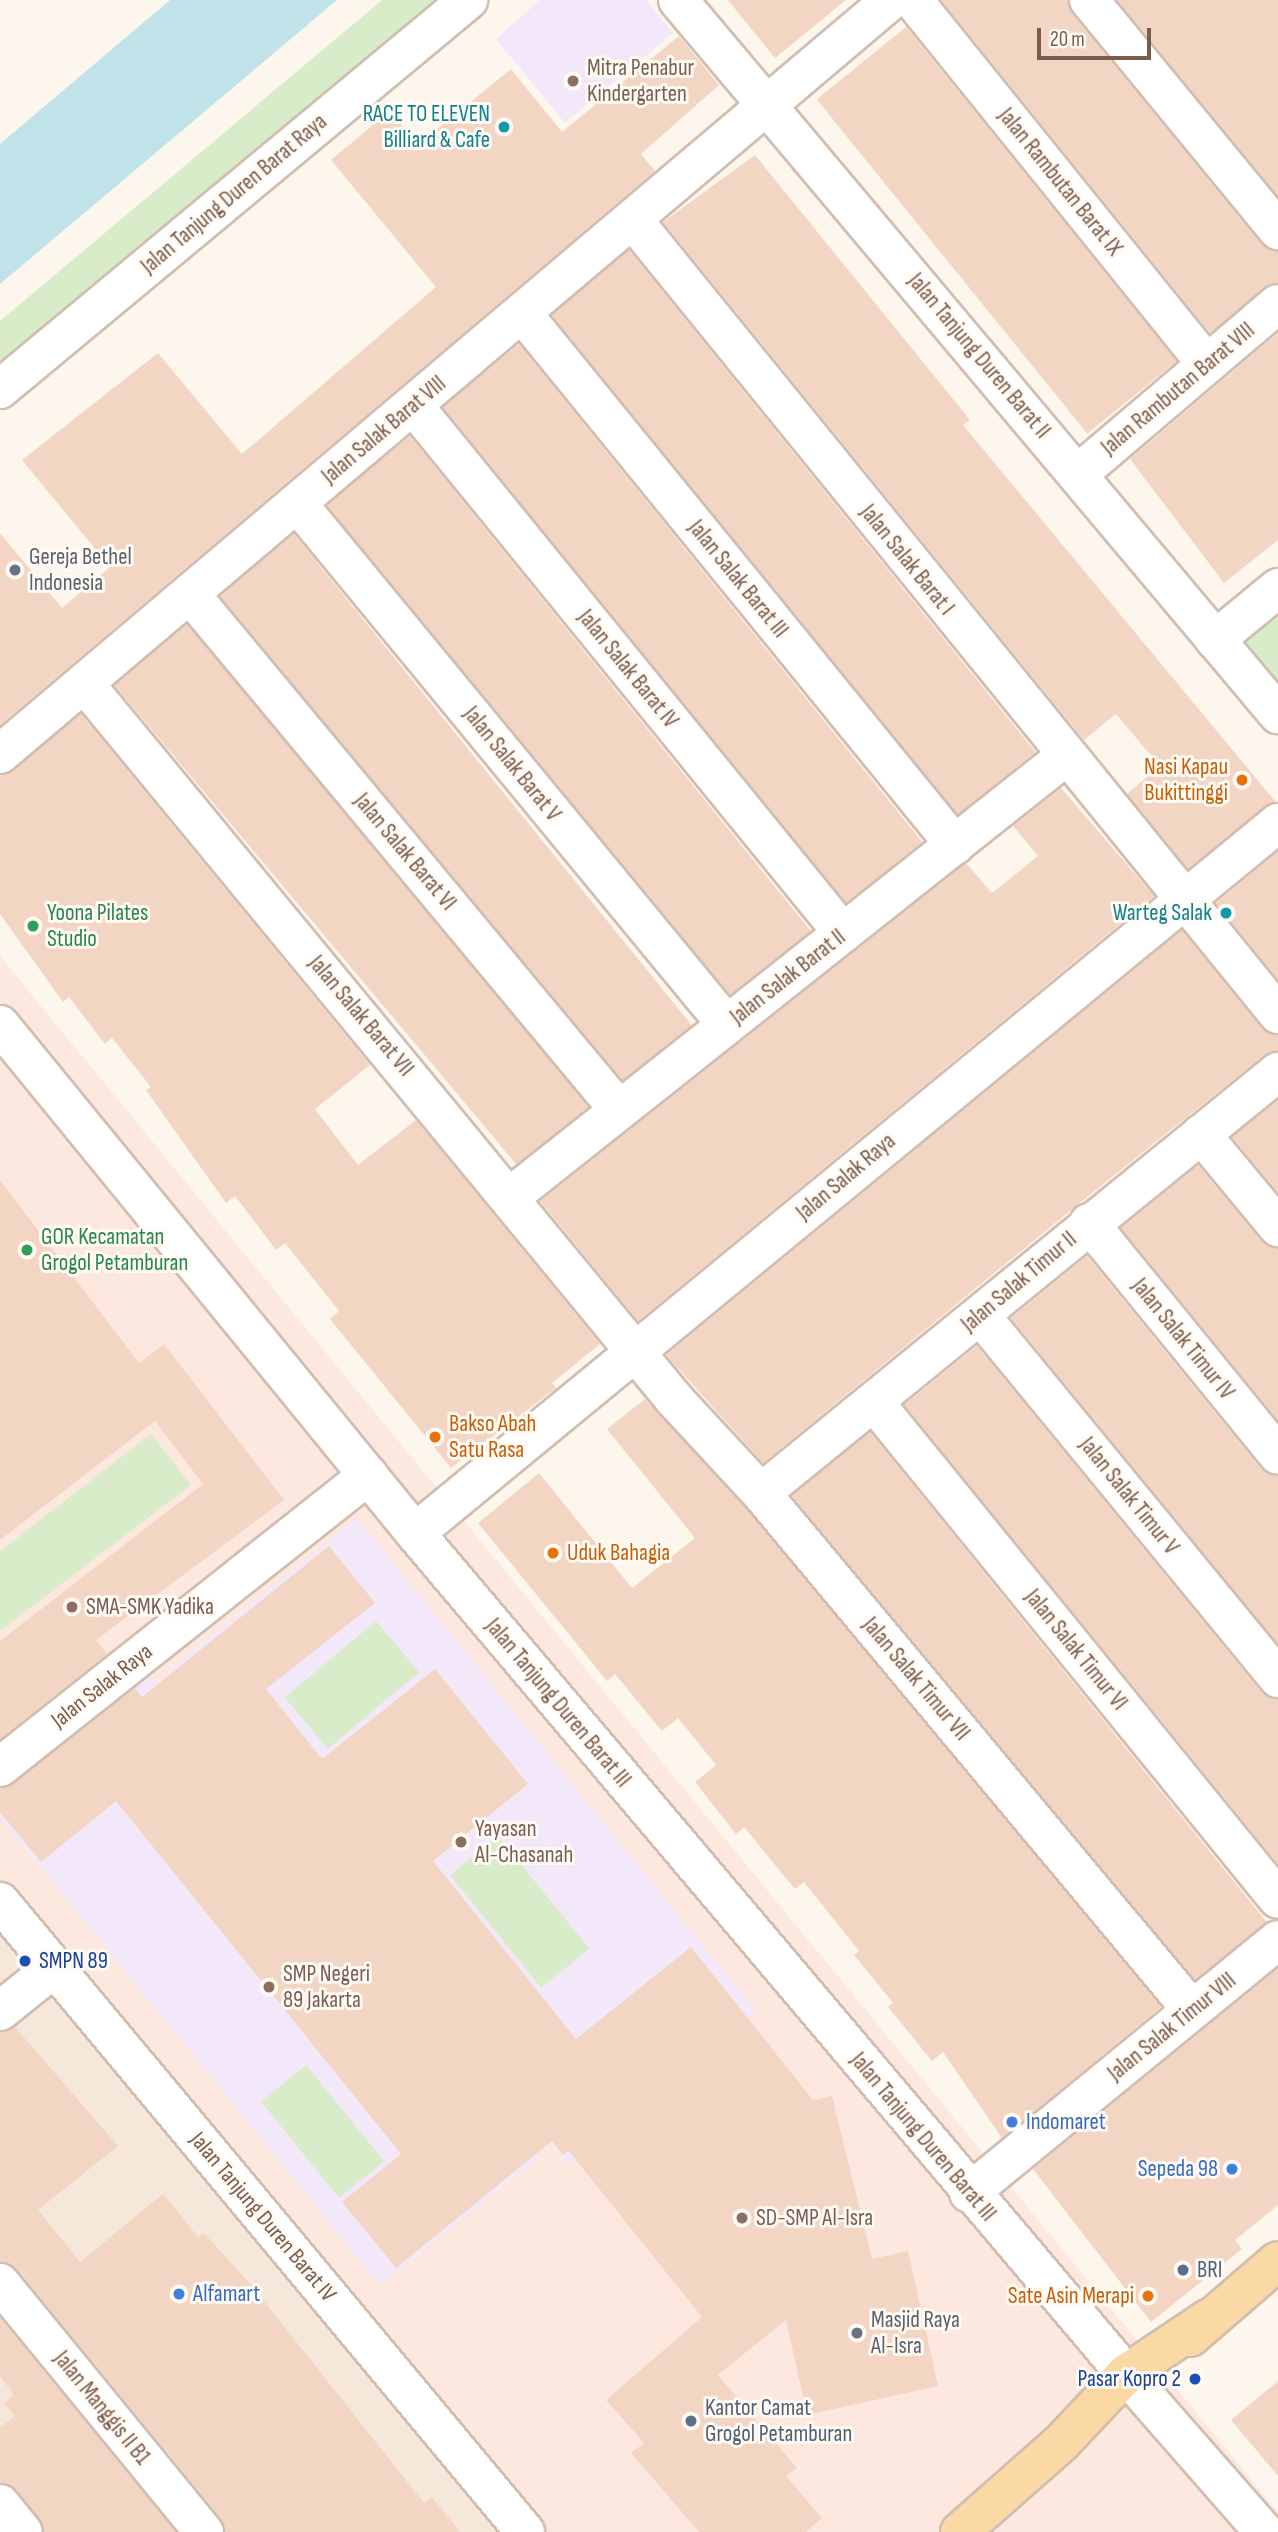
<!DOCTYPE html>
<style>
body{margin:0}
#map{position:relative;width:1278px;height:2532px;overflow:hidden;background:#fdf6ec;font-family:"Sofia Sans Condensed",sans-serif}
div>[style]{position:absolute}
.residential>*{inset:0;background:#f5e8da}
.commercial>*{inset:0;background:#fde8e0}
.education>*{inset:0;background:#f3e8fa;transform-origin:0 0}
.green>*{inset:0;background:#d8ecc9;transform-origin:0 0}
.water>*{inset:0;background:#bfe3e8}
.building>*{inset:0;background:#f3d5c3;transform-origin:0 0}
.roads{filter:drop-shadow(2px 0 #d1beb0) drop-shadow(-2px 0 #d1beb0) drop-shadow(0 2px #d1beb0) drop-shadow(0 -2px #d1beb0)}
.minor>*{height:38px;margin:-19px;padding:0 19px;transform-origin:19px;border-radius:19px;background:#fff}
.tertiary>*{height:38px;margin:-19px;padding:0 19px;transform-origin:19px;border-radius:19px;background:#fff}
.primary>*{height:38px;margin:-19px;padding:0 19px;transform-origin:19px;border-radius:19px;background:#fbd9a5}
.dots>*{width:19px;height:19px;translate:-50% -50%;box-sizing:border-box;border:4px solid #fffaf3;border-radius:50%}
span{translate:-50% -50%;white-space:nowrap;text-align:center;line-height:1.15;-webkit-text-stroke:6px #fffaf3;paint-order:stroke}
.education-label{font-size:23px;color:#785e54}
.left{translate:0 -50%;text-align:left}
.culture-label{font-size:23px;color:#0d838f}
.right{translate:-100% -50%;text-align:right}
.street-label{font-size:23px;color:#7a5c4d}
.worship-label{font-size:23px;color:#5b616d}
.food-label{font-size:23px;color:#c56008}
.leisure-label{font-size:23px;color:#27864d}
.transit-label{font-size:23px;color:#164399}
.shop-label{font-size:23px;color:#366cbe}
.service-label{font-size:23px;color:#4e5e75}
.scale{position:absolute;left:1037px;top:28px;width:114px;height:32px;box-sizing:border-box;border:4px solid #7a5c4d;border-top:0;padding-left:9px;font-size:21px;line-height:24px;white-space:nowrap;color:#7a5c4d;-webkit-text-stroke:5px #fffaf3;paint-order:stroke}
</style>
<div id="map">
<div class="residential">
<i style="clip-path:polygon(0 1875px,553px 2532px,0 2532px)"></i>
</div>
<div class="commercial">
<i style="clip-path:polygon(0 956px,1278px 2512px,1278px 2532px,553px 2532px,0 1875px)"></i>
</div>
<div class="education">
<i style="clip-path:polygon(540px 0,646px 0,673px 33px,565px 123px,496px 39px)"></i>
<i style="left:357px;top:1518px;width:635px;height:243px;rotate:51deg"></i>
<i style="clip-path:polygon(142px 1666px,539px 2157px,380px 2285px,0 1817px,0 1780px)"></i>
</div>
<div class="green">
<i style="clip-path:polygon(382px 0,436px 0,0 365px,0 321px)"></i>
<i style="clip-path:polygon(1278px 598px,1278px 687px,1234px 633px)"></i>
<i style="clip-path:polygon(151px 1434px,191px 1485px,0 1631px,0 1551px)"></i>
<i style="left:376px;top:1621px;width:67px;height:119px;rotate:50deg"></i>
<i style="left:498px;top:1836px;width:145px;height:62px;rotate:51deg"></i>
<i style="left:306px;top:2065px;width:124px;height:58px;rotate:51deg"></i>
</div>
<div class="water">
<i style="clip-path:polygon(170px 0,337px 0,0 284px,0 144px)"></i>
</div>
<div class="building">
<i style="clip-path:polygon(728px 0,846px 0,775px 58px)"></i>
<i style="clip-path:polygon(941px 0,1068px 0,1072px 14px,1261px 244px,1278px 251px,1278px 283px,1210px 333px)"></i>
<i style="clip-path:polygon(1117px 0,1278px 0,1278px 196px)"></i>
<i style="left:906px;top:27px;width:430px;height:115px;rotate:51deg"></i>
<i style="clip-path:polygon(679px 36px,719px 85px,641px 154px,655px 171px,0 725px,0 533px,62px 608px,110px 567px,22px 460px,158px 353px,242px 454px,436px 287px,331px 160px,390px 111px,418px 145px,511px 69px,562px 132px)"></i>
<i style="clip-path:polygon(755px 155px,970px 420px,963px 425px,1275px 801px,1188px 869px,1127px 794px,1160px 766px,1116px 714px,1084px 740px,663px 222px)"></i>
<i style="left:629px;top:250px;width:646px;height:101px;rotate:51deg"></i>
<i style="clip-path:polygon(1278px 333px,1278px 540px,1224px 583px,1130px 459px)"></i>
<i style="left:519px;top:344px;width:641px;height:99px;rotate:51deg"></i>
<i style="left:410px;top:436px;width:637px;height:109px;rotate:51deg"></i>
<i style="left:294px;top:534px;width:632px;height:97px;rotate:51deg"></i>
<i style="left:187px;top:624px;width:628px;height:95px;rotate:50deg"></i>
<i style="clip-path:polygon(81px 714px,370px 1065px,315px 1109px,358px 1165px,416px 1120px,600px 1344px,552px 1383px,556px 1388px,451px 1468px,330px 1319px,339px 1311px,285px 1243px,276px 1250px,235px 1196px,226px 1203px,146px 1090px,151px 1087px,112px 1038px,105px 1044px,69px 997px,63px 1002px,0 914px,0 775px)"></i>
<i style="clip-path:polygon(1061px 788px,1154px 896px,638px 1321px,540px 1201px,966px 863px,992px 893px,1038px 856px,1013px 826px)"></i>
<i style="clip-path:polygon(1278px 851px,1278px 979px,1216px 903px)"></i>
<i style="clip-path:polygon(1182px 930px,1261px 1028px,1278px 1035px,1278px 1051px,1264px 1055px,1076px 1206px,763px 1463px,666px 1355px)"></i>
<i style="clip-path:polygon(1278px 1100px,1278px 1193px,1232px 1137px)"></i>
<i style="clip-path:polygon(1198px 1165px,1261px 1241px,1278px 1248px,1278px 1420px,1121px 1228px)"></i>
<i style="clip-path:polygon(0 1180px,139px 1363px,164px 1344px,284px 1500px,96px 1640px,107px 1654px,0 1739px,0 1641px,203px 1484px,155px 1421px,0 1540px)"></i>
<i style="clip-path:polygon(1087px 1256px,1261px 1469px,1278px 1476px,1278px 1644px,1011px 1318px)"></i>
<i style="clip-path:polygon(977px 1346px,1261px 1692px,1278px 1699px,1278px 1864px,904px 1405px)"></i>
<i style="clip-path:polygon(645px 1399px,745px 1507px,1161px 2007px,1002px 2138px,943px 2052px,932px 2061px,888px 2007px,893px 2003px,854px 1955px,859px 1951px,804px 1882px,795px 1889px,744px 1827px,736px 1834px,695px 1782px,716px 1765px,678px 1718px,662px 1731px,615px 1674px,607px 1681px,478px 1523px,539px 1473px,632px 1588px,695px 1538px,607px 1429px)"></i>
<i style="left:870px;top:1432px;width:632px;height:101px;rotate:51deg"></i>
<i style="clip-path:polygon(329px 1546px,375px 1603px,266px 1689px,322px 1759px,435px 1669px,528px 1784px,433px 1861px,576px 2039px,691px 1947px,813px 2100px,832px 2096px,872px 2259px,908px 2251px,938px 2386px,807px 2415px,786px 2320px,718px 2375px,797px 2468px,786px 2476px,822px 2518px,806px 2532px,699px 2532px,631px 2453px,644px 2443px,606px 2400px,702px 2317px,568px 2150px,563px 2155px,552px 2141px,396px 2268px,342px 2202px,401px 2154px,116px 1801px,41px 1862px,0 1812px,0 1788px,135px 1688px,142px 1697px)"></i>
<i style="clip-path:polygon(1278px 1968px,1278px 2205px,1235px 2240px,1242px 2249px,1151px 2322px,1033px 2169px)"></i>
<i style="clip-path:polygon(15px 2027px,118px 2146px,38px 2210px,80px 2262px,163px 2194px,198px 2237px,204px 2233px,252px 2286px,424px 2503px,432px 2497px,460px 2532px,225px 2532px,221px 2518px,17px 2269px,0 2262px,0 2032px)"></i>
<i style="clip-path:polygon(0 2318px,176px 2532px,44px 2532px,17px 2490px,0 2483px,0 2428px,15px 2416px,4px 2403px,14px 2395px,0 2376px)"></i>
<i style="clip-path:polygon(1278px 2381px,1278px 2476px,1231px 2420px)"></i>
</div>
<div class="roads">
<div class="minor">
<i style="left:678px;top:0;width:933px;rotate:49.96deg"></i>
<i style="left:913px;top:0;width:468px;rotate:51.1deg"></i>
<i style="left:1089px;top:0;width:298px;rotate:50.6deg"></i>
<i style="left:633px;top:220px;width:1023px;rotate:50.91deg"></i>
<i style="left:522px;top:313px;width:686px;rotate:50.86deg"></i>
<i style="left:413px;top:405px;width:681px;rotate:50.84deg"></i>
<i style="left:1078px;top:474px;width:262px;rotate:-40.4deg"></i>
<i style="left:297px;top:503px;width:676px;rotate:50.52deg"></i>
<i style="left:190px;top:594px;width:671px;rotate:50.26deg"></i>
<i style="left:1215px;top:640px;width:82px;rotate:-39.5deg"></i>
<i style="left:84px;top:683px;width:928px;rotate:50.51deg"></i>
<i style="left:674px;top:1399px;width:128px;rotate:47.2deg"></i>
<i style="left:761px;top:1493px;width:673px;rotate:50.18deg"></i>
<i style="left:0;top:754px;width:1167px;rotate:-40.24deg"></i>
<i style="left:1201px;top:1134px;width:121px;rotate:50.4deg"></i>
<i style="left:510px;top:1197px;width:710px;rotate:-38.42deg"></i>
<i style="left:1089px;top:1223px;width:299px;rotate:50.8deg"></i>
<i style="left:980px;top:1315px;width:470px;rotate:50.6deg"></i>
<i style="left:874px;top:1402px;width:640px;rotate:50.89deg"></i>
<i style="left:761px;top:1493px;width:667px;rotate:-39.16deg"></i>
<i style="left:415px;top:1533px;width:1118px;rotate:-39.44deg"></i>
<i style="left:0;top:1767px;width:470px;rotate:-38.4deg"></i>
<i style="left:0;top:2011px;width:70px;rotate:-38.7deg"></i>
<i style="left:969px;top:2193px;width:399px;rotate:-39.3deg"></i>
<i style="left:0;top:2283px;width:322px;rotate:50.7deg"></i>
<i style="left:1138px;top:2388px;width:191px;rotate:48.8deg"></i>
<i style="left:0;top:2504px;width:36px;rotate:51deg"></i>
</div>
<div class="tertiary">
<i style="left:0;top:389px;width:609px;rotate:-39.73deg"></i>
<i style="left:0;top:1025px;width:656px;rotate:50.75deg"></i>
<i style="left:415px;top:1533px;width:1101px;rotate:49.79deg"></i>
<i style="left:0;top:1902px;width:820px;rotate:50.19deg"></i>
</div>
<div class="primary">
<i style="left:1190px;top:2337px;width:116px;rotate:-40.8deg"></i>
<i style="left:960px;top:2532px;width:135px;rotate:-41.4deg"></i>
<i style="left:1061px;top:2443px;width:95px;rotate:-46.7deg"></i>
<i style="left:1126px;top:2374px;width:99px;rotate:-33.9deg"></i>
</div>
</div>
<div class="dots">
<i style="left:573px;top:81px;background:#8d6e63"></i>
<i style="left:504px;top:127px;background:#0f9aa8"></i>
<i style="left:15px;top:570px;background:#6b7280"></i>
<i style="left:1242px;top:780px;background:#e8710a"></i>
<i style="left:1226px;top:913px;background:#0f9aa8"></i>
<i style="left:33px;top:926px;background:#2e9e5b"></i>
<i style="left:27px;top:1250px;background:#2e9e5b"></i>
<i style="left:435px;top:1437px;background:#e8710a"></i>
<i style="left:553px;top:1553px;background:#e8710a"></i>
<i style="left:72px;top:1607px;background:#8d6e63"></i>
<i style="left:461px;top:1842px;background:#8d6e63"></i>
<i style="left:25px;top:1961px;background:#1a4fb4"></i>
<i style="left:269px;top:1987px;background:#8d6e63"></i>
<i style="left:1012px;top:2122px;background:#3f7fe0"></i>
<i style="left:1232px;top:2169px;background:#3f7fe0"></i>
<i style="left:742px;top:2218px;background:#8d6e63"></i>
<i style="left:1183px;top:2270px;background:#5c6f8a"></i>
<i style="left:179px;top:2294px;background:#3f7fe0"></i>
<i style="left:1148px;top:2296px;background:#e8710a"></i>
<i style="left:857px;top:2333px;background:#6b7280"></i>
<i style="left:1195px;top:2379px;background:#1a4fb4"></i>
<i style="left:691px;top:2421px;background:#5c6f8a"></i>
</div>
<div class="education-label">
<span class="left" style="left:587px;top:81px">Mitra Penabur<br>Kindergarten</span>
<span class="left" style="left:86px;top:1607px">SMA-SMK Yadika</span>
<span class="left" style="left:475px;top:1842px">Yayasan<br>Al-Chasanah</span>
<span class="left" style="left:283px;top:1987px">SMP Negeri<br>89 Jakarta</span>
<span class="left" style="left:756px;top:2218px">SD-SMP Al-Isra</span>
</div>
<div class="culture-label">
<span class="right" style="left:490px;top:127px">RACE TO ELEVEN<br>Billiard &amp; Cafe</span>
<span class="right" style="left:1212px;top:913px">Warteg Salak</span>
</div>
<div class="street-label">
<span style="left:1060px;top:182px;rotate:51deg">Jalan Rambutan Barat IX</span>
<span style="left:234px;top:194px;rotate:-40deg">Jalan Tanjung Duren Barat Raya</span>
<span style="left:979px;top:356px;rotate:50deg">Jalan Tanjung Duren Barat II</span>
<span style="left:1178px;top:389px;rotate:-40deg">Jalan Rambutan Barat VIII</span>
<span style="left:384px;top:430px;rotate:-40deg">Jalan Salak Barat VIII</span>
<span style="left:907px;top:560px;rotate:51deg">Jalan Salak Barat I</span>
<span style="left:738px;top:579px;rotate:51deg">Jalan Salak Barat III</span>
<span style="left:628px;top:669px;rotate:51deg">Jalan Salak Barat IV</span>
<span style="left:512px;top:764px;rotate:51deg">Jalan Salak Barat V</span>
<span style="left:405px;top:852px;rotate:50deg">Jalan Salak Barat VI</span>
<span style="left:788px;top:977px;rotate:-38deg">Jalan Salak Barat II</span>
<span style="left:361px;top:1016px;rotate:50deg">Jalan Salak Barat VII</span>
<span style="left:846px;top:1177px;rotate:-40deg">Jalan Salak Raya</span>
<span style="left:1019px;top:1282px;rotate:-40deg">Jalan Salak Timur II</span>
<span style="left:1183px;top:1339px;rotate:51deg">Jalan Salak Timur IV</span>
<span style="left:1129px;top:1496px;rotate:51deg">Jalan Salak Timur V</span>
<span style="left:1076px;top:1650px;rotate:51deg">Jalan Salak Timur VI</span>
<span style="left:916px;top:1679px;rotate:50deg">Jalan Salak Timur VII</span>
<span style="left:102px;top:1686px;rotate:-38deg">Jalan Salak Raya</span>
<span style="left:558px;top:1703px;rotate:50deg">Jalan Tanjung Duren Barat III</span>
<span style="left:1172px;top:2027px;rotate:-39deg">Jalan Salak Timur VIII</span>
<span style="left:923px;top:2137px;rotate:50deg">Jalan Tanjung Duren Barat III</span>
<span style="left:263px;top:2217px;rotate:50deg">Jalan Tanjung Duren Barat IV</span>
<span style="left:102px;top:2408px;rotate:51deg">Jalan Manggis II B1</span>
</div>
<div class="worship-label">
<span class="left" style="left:29px;top:570px">Gereja Bethel<br>Indonesia</span>
<span class="left" style="left:871px;top:2333px">Masjid Raya<br>Al-Isra</span>
</div>
<div class="food-label">
<span class="right" style="left:1228px;top:780px">Nasi Kapau<br>Bukittinggi</span>
<span class="left" style="left:449px;top:1437px">Bakso Abah<br>Satu Rasa</span>
<span class="left" style="left:567px;top:1553px">Uduk Bahagia</span>
<span class="right" style="left:1134px;top:2296px">Sate Asin Merapi</span>
</div>
<div class="leisure-label">
<span class="left" style="left:47px;top:926px">Yoona Pilates<br>Studio</span>
<span class="left" style="left:41px;top:1250px">GOR Kecamatan<br>Grogol Petamburan</span>
</div>
<div class="transit-label">
<span class="left" style="left:39px;top:1961px">SMPN 89</span>
<span class="right" style="left:1181px;top:2379px">Pasar Kopro 2</span>
</div>
<div class="shop-label">
<span class="left" style="left:1026px;top:2122px">Indomaret</span>
<span class="right" style="left:1218px;top:2169px">Sepeda 98</span>
<span class="left" style="left:193px;top:2294px">Alfamart</span>
</div>
<div class="service-label">
<span class="left" style="left:1197px;top:2270px">BRI</span>
<span class="left" style="left:705px;top:2421px">Kantor Camat<br>Grogol Petamburan</span>
</div>
<div class="scale">20 m</div>
</div>
